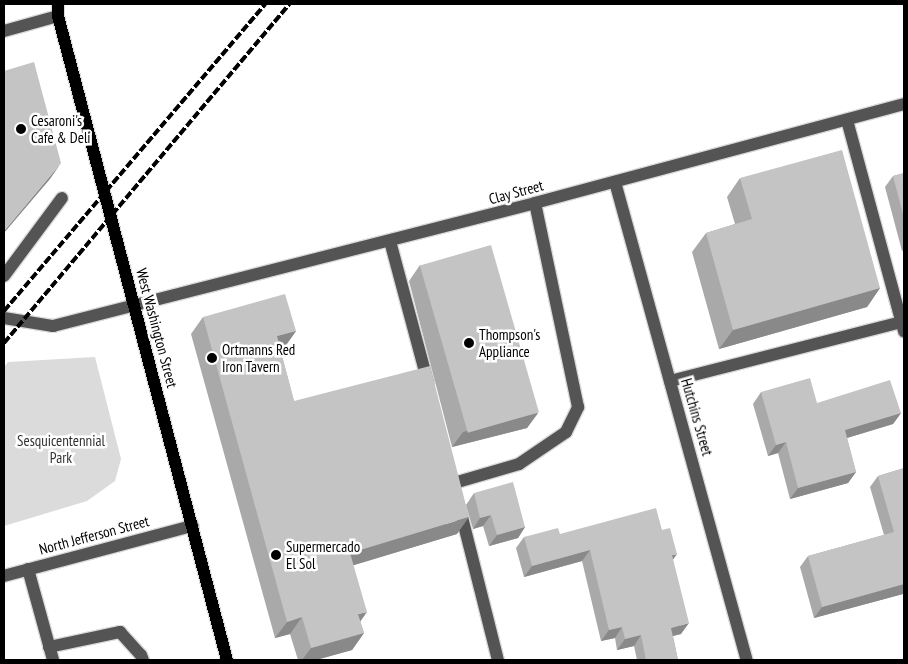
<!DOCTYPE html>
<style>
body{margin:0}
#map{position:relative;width:908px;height:664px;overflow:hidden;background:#fff;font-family:"PT Sans Narrow",sans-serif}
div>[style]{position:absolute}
.green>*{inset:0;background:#dbdbdb}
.roads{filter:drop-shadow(1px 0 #dbdbdb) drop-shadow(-1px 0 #dbdbdb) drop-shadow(0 1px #dbdbdb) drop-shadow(0 -1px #dbdbdb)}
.minor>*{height:12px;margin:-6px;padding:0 6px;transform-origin:6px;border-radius:6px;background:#545454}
.major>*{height:12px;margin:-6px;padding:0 6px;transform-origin:6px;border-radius:6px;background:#000}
.rail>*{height:4px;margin-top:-2px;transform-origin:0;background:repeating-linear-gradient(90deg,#000 0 8px,transparent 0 10.5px)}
.wall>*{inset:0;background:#a9a9a9}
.shaded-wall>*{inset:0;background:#898989}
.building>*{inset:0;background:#c4c4c4;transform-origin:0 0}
.dots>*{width:14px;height:14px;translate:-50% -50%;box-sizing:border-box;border:2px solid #fff;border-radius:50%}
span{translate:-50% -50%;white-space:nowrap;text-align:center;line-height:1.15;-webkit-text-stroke:5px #fff;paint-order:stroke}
.poi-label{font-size:15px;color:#000}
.left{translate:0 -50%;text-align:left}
.street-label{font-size:15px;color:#000}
.park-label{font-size:15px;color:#323232}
.frame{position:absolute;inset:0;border:5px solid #000;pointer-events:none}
</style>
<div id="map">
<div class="green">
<i style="clip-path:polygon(95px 357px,121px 459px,115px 481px,87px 501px,4px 526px,4px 367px,8px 362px)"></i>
</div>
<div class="roads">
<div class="minor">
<i style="left:4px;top:31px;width:56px;rotate:-15.5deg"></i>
<i style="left:847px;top:120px;width:219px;rotate:74.9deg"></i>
<i style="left:615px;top:182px;width:496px;rotate:74.6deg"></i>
<i style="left:390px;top:241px;width:147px;rotate:75deg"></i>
<i style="left:4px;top:276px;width:97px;rotate:-53.4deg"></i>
<i style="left:4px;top:318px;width:50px;rotate:9.3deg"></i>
<i style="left:53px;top:326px;width:497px;rotate:-14.3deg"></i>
<i style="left:535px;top:203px;width:382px;rotate:-15deg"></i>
<i style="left:670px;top:381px;width:239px;rotate:-14.3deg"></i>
<i style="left:454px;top:483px;width:68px;rotate:-16.3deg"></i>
<i style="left:519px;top:464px;width:57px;rotate:-34.2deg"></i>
<i style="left:566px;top:432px;width:28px;rotate:-64deg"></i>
<i style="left:578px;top:407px;width:208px;rotate:-101.9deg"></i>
<i style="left:460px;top:509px;width:156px;rotate:75.9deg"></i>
<i style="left:28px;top:569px;width:94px;rotate:74.6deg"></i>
<i style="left:4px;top:576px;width:195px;rotate:-14.9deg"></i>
<i style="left:49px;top:647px;width:73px;rotate:-11.9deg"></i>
<i style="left:120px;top:632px;width:31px;rotate:48deg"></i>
<i style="left:141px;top:655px;width:5px;rotate:68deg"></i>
</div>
<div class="major">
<i style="left:58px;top:4px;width:12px;rotate:90deg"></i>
<i style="left:58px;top:16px;width:666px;rotate:75.3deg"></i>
</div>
</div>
<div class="rail">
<i style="left:4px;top:311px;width:403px;rotate:-49.6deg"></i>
<i style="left:4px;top:343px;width:443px;rotate:-49.9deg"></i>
</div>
<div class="wall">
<i style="clip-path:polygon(904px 173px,904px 250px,902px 251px,885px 187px,893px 176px)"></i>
<i style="clip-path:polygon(740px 178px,880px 288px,867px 307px,719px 349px,692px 252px,706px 233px,735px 224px,727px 197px)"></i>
<i style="clip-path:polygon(420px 265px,538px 413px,527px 428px,452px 447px,409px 281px)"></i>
<i style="clip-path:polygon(203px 317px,296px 331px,284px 348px,280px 349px,294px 401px,457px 534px,353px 565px,360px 621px,364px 633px,352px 650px,316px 660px,298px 660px,290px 634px,275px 638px,191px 334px)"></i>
<i style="clip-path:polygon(761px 392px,817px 403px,901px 413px,893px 424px,847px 438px,856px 472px,848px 483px,790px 499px,778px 453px,768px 456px,753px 404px)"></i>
<i style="clip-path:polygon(904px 468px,904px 598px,903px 594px,814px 618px,800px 567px,808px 556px,884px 535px,870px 487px,878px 476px)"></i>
<i style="clip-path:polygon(474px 493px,525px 527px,518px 538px,489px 546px,483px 526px,473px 529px,466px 505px)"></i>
<i style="clip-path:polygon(662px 530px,673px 560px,681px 634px,673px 636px,678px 660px,637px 660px,634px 646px,617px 650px,615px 638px,601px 641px,582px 561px,524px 577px,516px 548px,524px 537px,560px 534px)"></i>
</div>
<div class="shaded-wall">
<i style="clip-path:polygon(61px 163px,50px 179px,4px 233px,4px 231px)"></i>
<i style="clip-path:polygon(880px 288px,867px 307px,719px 349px,733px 330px)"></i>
<i style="clip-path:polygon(296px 331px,284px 348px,265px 353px,277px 336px)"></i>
<i style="clip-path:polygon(538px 413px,527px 428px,452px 447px,463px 432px)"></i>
<i style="clip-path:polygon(901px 413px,893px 424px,837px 441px,845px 430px)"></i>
<i style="clip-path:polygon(786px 442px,778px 453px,768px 456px,776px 445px)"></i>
<i style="clip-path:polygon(856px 472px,848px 483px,790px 499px,798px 488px)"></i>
<i style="clip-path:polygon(491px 515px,483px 526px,473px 529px,480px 518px)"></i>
<i style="clip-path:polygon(469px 517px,457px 534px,338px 570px,350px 553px)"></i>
<i style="clip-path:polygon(525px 527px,518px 538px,489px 546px,497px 535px)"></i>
<i style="clip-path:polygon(590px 550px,582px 561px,524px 577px,532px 566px)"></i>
<i style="clip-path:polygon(677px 554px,670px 564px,672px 555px)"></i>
<i style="clip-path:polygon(904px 584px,904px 592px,903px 594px,814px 618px,822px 607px)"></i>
<i style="clip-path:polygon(367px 612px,355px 629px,358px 614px)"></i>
<i style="clip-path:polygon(302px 617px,290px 634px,275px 638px,287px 622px)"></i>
<i style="clip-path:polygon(689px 623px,681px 634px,664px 638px,671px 628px)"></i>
<i style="clip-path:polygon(622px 627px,615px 638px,601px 641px,609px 630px)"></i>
<i style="clip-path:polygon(364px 633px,352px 650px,316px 660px,302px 660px,311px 648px)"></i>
<i style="clip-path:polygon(641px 635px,634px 646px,617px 650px,625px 639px)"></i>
</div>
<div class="building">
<i style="clip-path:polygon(34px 62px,61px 163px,4px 231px,4px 71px)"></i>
<i style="clip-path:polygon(842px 150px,880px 288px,733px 330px,706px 233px,752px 219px,740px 178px)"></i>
<i style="clip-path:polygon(904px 173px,904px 218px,893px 176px)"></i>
<i style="left:491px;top:245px;width:174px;height:74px;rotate:74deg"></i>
<i style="clip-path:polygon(285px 294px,296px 331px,277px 336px,294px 401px,430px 366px,469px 517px,350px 553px,367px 612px,358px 614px,364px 633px,311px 648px,302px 617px,287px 622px,203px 317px)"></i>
<i style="clip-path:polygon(810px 378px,817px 403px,890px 380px,901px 413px,845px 430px,856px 472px,798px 488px,786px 442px,776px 445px,761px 392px)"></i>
<i style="clip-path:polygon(904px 468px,904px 584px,822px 607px,808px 556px,894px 532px,878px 476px)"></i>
<i style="clip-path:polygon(513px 482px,525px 527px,497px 535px,491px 515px,480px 518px,474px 493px)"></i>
<i style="clip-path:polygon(656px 508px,662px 530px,670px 528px,677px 554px,672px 555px,689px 623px,671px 628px,678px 660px,646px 660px,641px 635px,625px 639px,622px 627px,609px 630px,590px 550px,532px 566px,524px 537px,558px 528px,560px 534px)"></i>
</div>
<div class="dots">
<i style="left:21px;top:129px;background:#000"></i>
<i style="left:469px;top:343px;background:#000"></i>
<i style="left:212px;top:358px;background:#000"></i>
<i style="left:276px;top:555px;background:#000"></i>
</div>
<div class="poi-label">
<span class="left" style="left:31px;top:129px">Cesaroni's<br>Cafe &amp; Deli</span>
<span class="left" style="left:479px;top:343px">Thompson's<br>Appliance</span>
<span class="left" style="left:222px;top:358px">Ortmanns Red<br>Iron Tavern</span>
<span class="left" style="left:286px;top:555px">Supermercado<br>El Sol</span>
</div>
<div class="street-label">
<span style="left:516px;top:192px;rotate:-15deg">Clay Street</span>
<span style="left:157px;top:328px;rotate:75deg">West Washington Street</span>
<span style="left:697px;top:417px;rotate:74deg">Hutchins Street</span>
<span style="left:94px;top:535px;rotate:-15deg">North Jefferson Street</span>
</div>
<div class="park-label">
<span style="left:61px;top:449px">Sesquicentennial<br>Park</span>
</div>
<div class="frame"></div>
</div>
